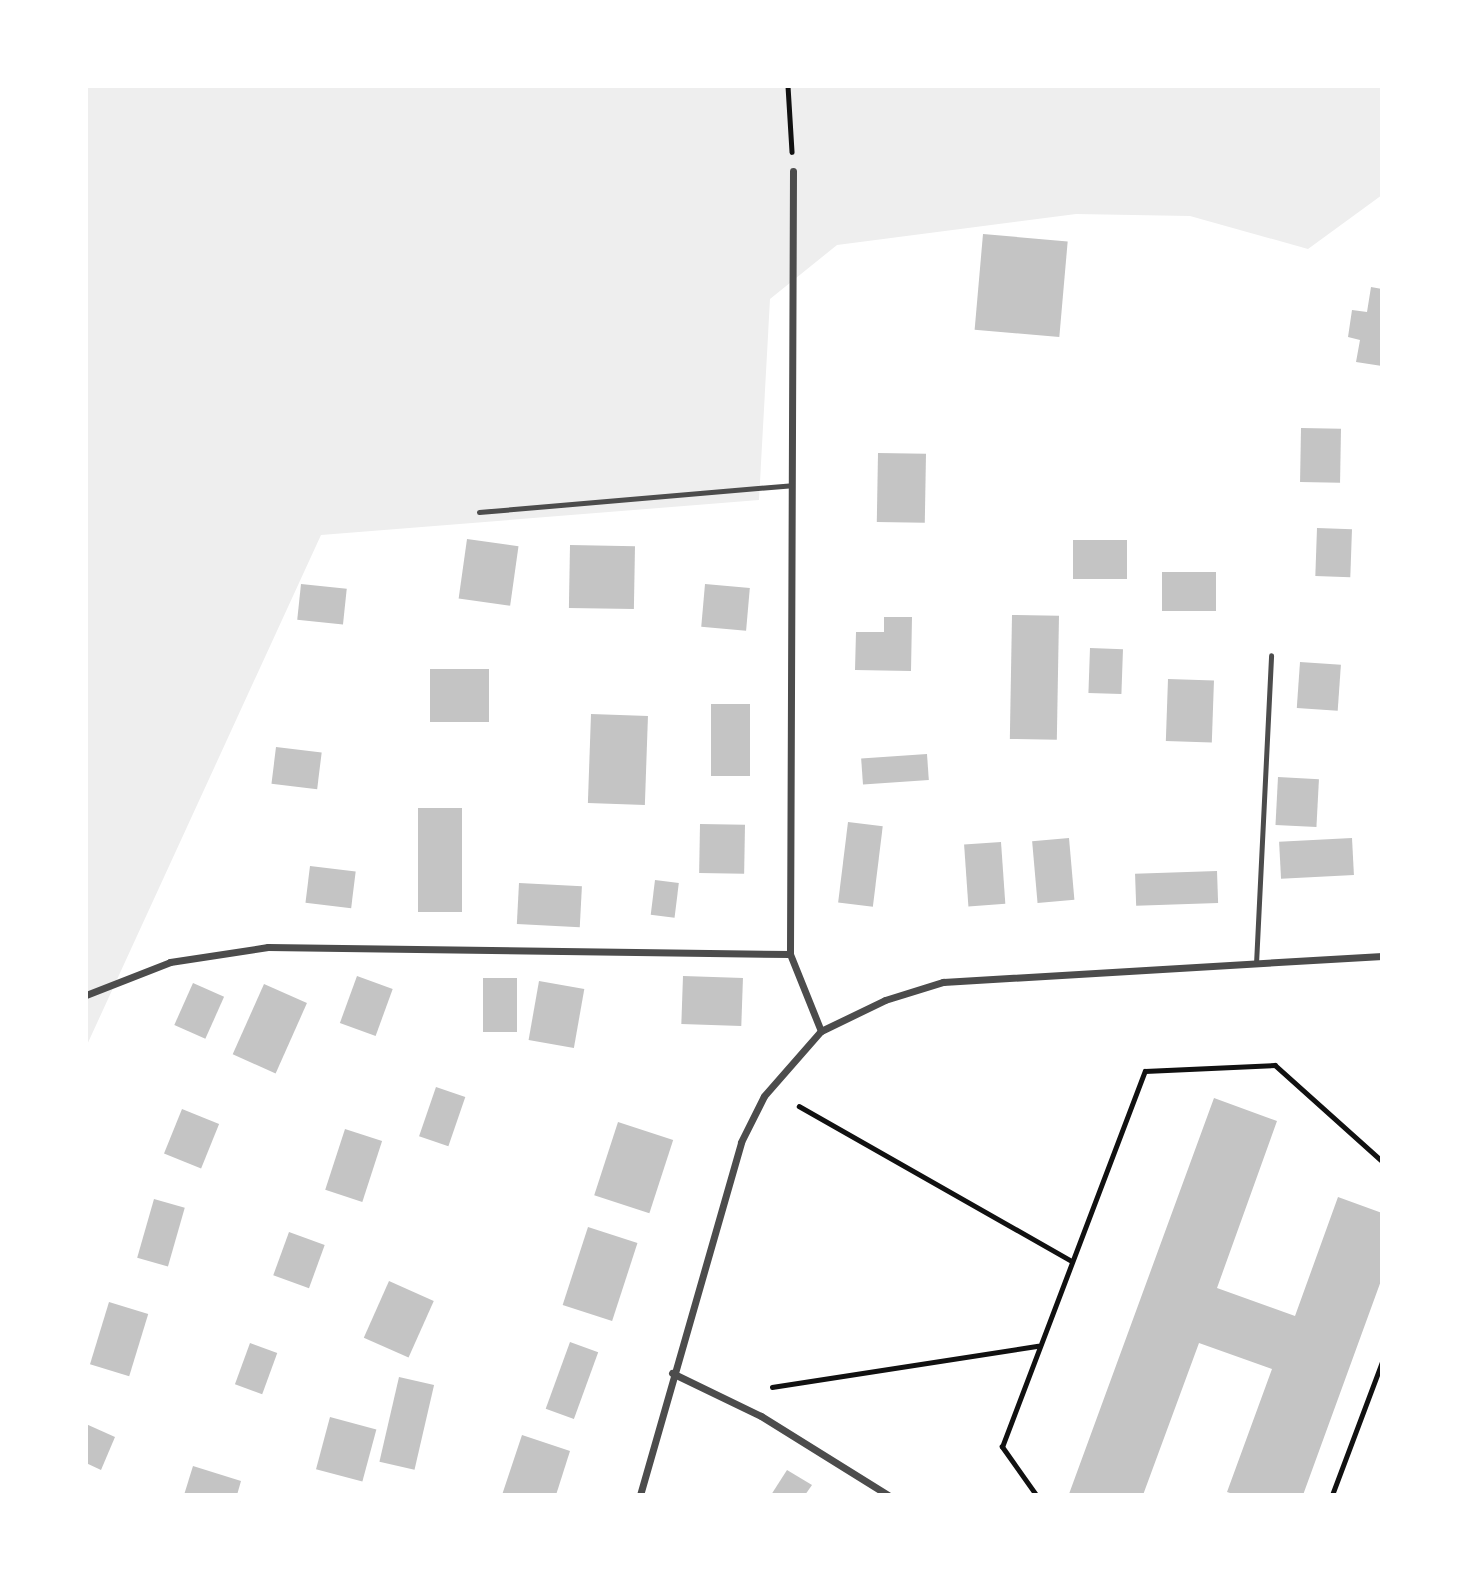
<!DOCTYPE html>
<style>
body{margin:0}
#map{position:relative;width:1468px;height:1581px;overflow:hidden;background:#fff;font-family:"Nunito Sans",sans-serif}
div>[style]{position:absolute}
.green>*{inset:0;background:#eee}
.building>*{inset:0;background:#c4c4c4;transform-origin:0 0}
.path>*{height:4.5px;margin:-2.25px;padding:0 2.25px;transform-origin:2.25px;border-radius:2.25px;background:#111}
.service>*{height:5px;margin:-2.5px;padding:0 2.5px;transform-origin:2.5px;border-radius:2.5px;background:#4c4c4c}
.minor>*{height:7px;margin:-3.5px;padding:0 3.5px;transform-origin:3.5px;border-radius:3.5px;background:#4c4c4c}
span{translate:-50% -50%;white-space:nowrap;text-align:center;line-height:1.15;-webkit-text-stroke:7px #fff;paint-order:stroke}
.frame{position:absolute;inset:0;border:88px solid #fff;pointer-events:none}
</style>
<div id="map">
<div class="green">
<i style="clip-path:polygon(86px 86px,1382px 86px,1382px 195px,1308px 249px,1190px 216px,1076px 214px,837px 245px,770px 299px,759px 500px,321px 535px,86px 1047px)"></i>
</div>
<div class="building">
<i style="left:983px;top:234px;width:85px;height:96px;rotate:5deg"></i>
<i style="clip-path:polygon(1371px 287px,1382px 289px,1382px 366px,1356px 362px,1360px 340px,1348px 337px,1352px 310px,1367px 312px)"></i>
<i style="left:1301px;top:428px;width:40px;height:54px;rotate:1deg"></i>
<i style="left:878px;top:453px;width:48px;height:69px;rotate:1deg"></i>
<i style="left:1317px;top:528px;width:35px;height:48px;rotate:2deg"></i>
<i style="left:467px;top:539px;width:52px;height:60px;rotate:8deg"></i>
<i style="left:1073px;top:540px;width:54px;height:39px"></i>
<i style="left:570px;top:545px;width:65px;height:63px;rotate:1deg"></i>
<i style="left:1162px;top:572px;width:54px;height:39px"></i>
<i style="left:301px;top:584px;width:46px;height:36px;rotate:6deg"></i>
<i style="left:705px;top:584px;width:45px;height:43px;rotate:5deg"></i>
<i style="left:1012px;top:615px;width:47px;height:124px;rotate:1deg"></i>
<i style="clip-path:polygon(884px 617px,912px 617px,911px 671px,855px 670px,856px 632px,884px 632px)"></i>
<i style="left:1090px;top:648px;width:33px;height:45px;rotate:2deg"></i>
<i style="left:1300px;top:662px;width:41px;height:46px;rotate:4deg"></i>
<i style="left:430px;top:669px;width:59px;height:53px"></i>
<i style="left:1168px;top:679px;width:46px;height:62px;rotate:2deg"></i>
<i style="left:711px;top:704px;width:39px;height:72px"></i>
<i style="left:591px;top:714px;width:57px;height:89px;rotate:2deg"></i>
<i style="left:276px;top:747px;width:46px;height:37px;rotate:7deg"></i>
<i style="left:927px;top:754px;width:26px;height:66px;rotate:86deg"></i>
<i style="left:1278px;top:777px;width:41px;height:48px;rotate:3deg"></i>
<i style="left:418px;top:808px;width:44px;height:104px"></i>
<i style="left:848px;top:822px;width:35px;height:81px;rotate:7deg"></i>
<i style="left:700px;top:824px;width:45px;height:49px;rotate:1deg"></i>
<i style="left:1069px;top:838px;width:62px;height:37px;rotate:85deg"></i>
<i style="left:1352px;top:838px;width:37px;height:73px;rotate:87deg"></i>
<i style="left:1001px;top:842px;width:62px;height:37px;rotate:86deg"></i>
<i style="left:310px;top:866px;width:46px;height:37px;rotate:7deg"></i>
<i style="left:1217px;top:871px;width:32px;height:82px;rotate:88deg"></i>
<i style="left:655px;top:880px;width:24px;height:35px;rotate:7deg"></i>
<i style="left:519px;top:883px;width:63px;height:41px;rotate:3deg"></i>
<i style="left:357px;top:976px;width:38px;height:50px;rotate:20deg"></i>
<i style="left:683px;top:976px;width:60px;height:48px;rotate:2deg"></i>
<i style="left:483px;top:978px;width:34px;height:54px"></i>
<i style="left:539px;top:981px;width:46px;height:60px;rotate:10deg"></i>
<i style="left:193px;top:983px;width:34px;height:46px;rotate:24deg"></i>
<i style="left:264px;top:984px;width:47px;height:77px;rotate:24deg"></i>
<i style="left:436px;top:1087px;width:31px;height:52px;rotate:19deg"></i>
<i style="clip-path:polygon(1214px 1098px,1277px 1121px,1217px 1288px,1295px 1316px,1338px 1197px,1382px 1213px,1382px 1278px,1303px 1495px,1236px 1495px,1227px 1492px,1272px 1369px,1199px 1343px,1143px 1495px,1073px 1495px,1069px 1494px)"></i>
<i style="left:182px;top:1109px;width:40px;height:48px;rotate:22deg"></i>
<i style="left:618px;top:1122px;width:58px;height:77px;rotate:18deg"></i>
<i style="left:345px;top:1129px;width:39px;height:64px;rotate:18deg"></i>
<i style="left:154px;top:1199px;width:32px;height:61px;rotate:16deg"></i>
<i style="left:588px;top:1227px;width:52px;height:82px;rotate:18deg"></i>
<i style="left:289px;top:1232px;width:38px;height:46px;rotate:20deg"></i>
<i style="left:389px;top:1281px;width:49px;height:62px;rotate:24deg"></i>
<i style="left:109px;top:1302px;width:41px;height:65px;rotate:17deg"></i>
<i style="left:570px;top:1342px;width:30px;height:71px;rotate:20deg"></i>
<i style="left:250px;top:1343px;width:29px;height:44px;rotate:20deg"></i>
<i style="left:399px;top:1377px;width:36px;height:87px;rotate:13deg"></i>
<i style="left:330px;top:1417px;width:48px;height:54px;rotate:15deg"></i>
<i style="clip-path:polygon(86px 1424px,115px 1437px,101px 1470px,86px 1463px)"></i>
<i style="clip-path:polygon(522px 1435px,570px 1451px,556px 1495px,502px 1495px)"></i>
<i style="clip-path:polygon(193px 1466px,241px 1481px,237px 1495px,184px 1495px)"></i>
<i style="clip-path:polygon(787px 1470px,812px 1485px,805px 1495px,771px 1495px)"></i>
</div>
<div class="path">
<i style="left:788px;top:86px;width:66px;rotate:86.5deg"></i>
<i style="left:799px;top:1106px;width:314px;rotate:29.6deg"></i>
<i style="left:772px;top:1387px;width:269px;rotate:-8.8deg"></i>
<i style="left:1036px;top:1495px;width:59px;rotate:-125.3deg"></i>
<i style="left:1002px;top:1447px;width:402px;rotate:-69.2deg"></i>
<i style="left:1145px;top:1071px;width:130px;rotate:-2.6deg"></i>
<i style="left:1275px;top:1065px;width:144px;rotate:41.9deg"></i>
<i style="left:1332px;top:1495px;width:142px;rotate:-69.4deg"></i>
</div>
<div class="service">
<i style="left:479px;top:512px;width:314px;rotate:-4.9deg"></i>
<i style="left:1256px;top:964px;width:309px;rotate:-87.2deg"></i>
</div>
<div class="minor">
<i style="left:793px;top:171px;width:783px;rotate:90.22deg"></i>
<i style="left:790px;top:954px;width:83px;rotate:68.1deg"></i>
<i style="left:86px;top:995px;width:90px;rotate:-21.4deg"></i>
<i style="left:170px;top:962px;width:99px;rotate:-8.7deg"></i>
<i style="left:268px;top:947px;width:522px;rotate:0.77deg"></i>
<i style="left:672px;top:1373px;width:99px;rotate:25.8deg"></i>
<i style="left:761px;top:1416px;width:150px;rotate:31.9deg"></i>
<i style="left:640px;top:1495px;width:367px;rotate:-74deg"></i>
<i style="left:741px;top:1142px;width:51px;rotate:-63.4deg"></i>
<i style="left:764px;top:1096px;width:86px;rotate:-48.8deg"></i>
<i style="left:821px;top:1031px;width:71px;rotate:-25.8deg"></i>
<i style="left:885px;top:1000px;width:61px;rotate:-17.2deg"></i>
<i style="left:943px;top:982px;width:440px;rotate:-3.4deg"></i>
</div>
<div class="frame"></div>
</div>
